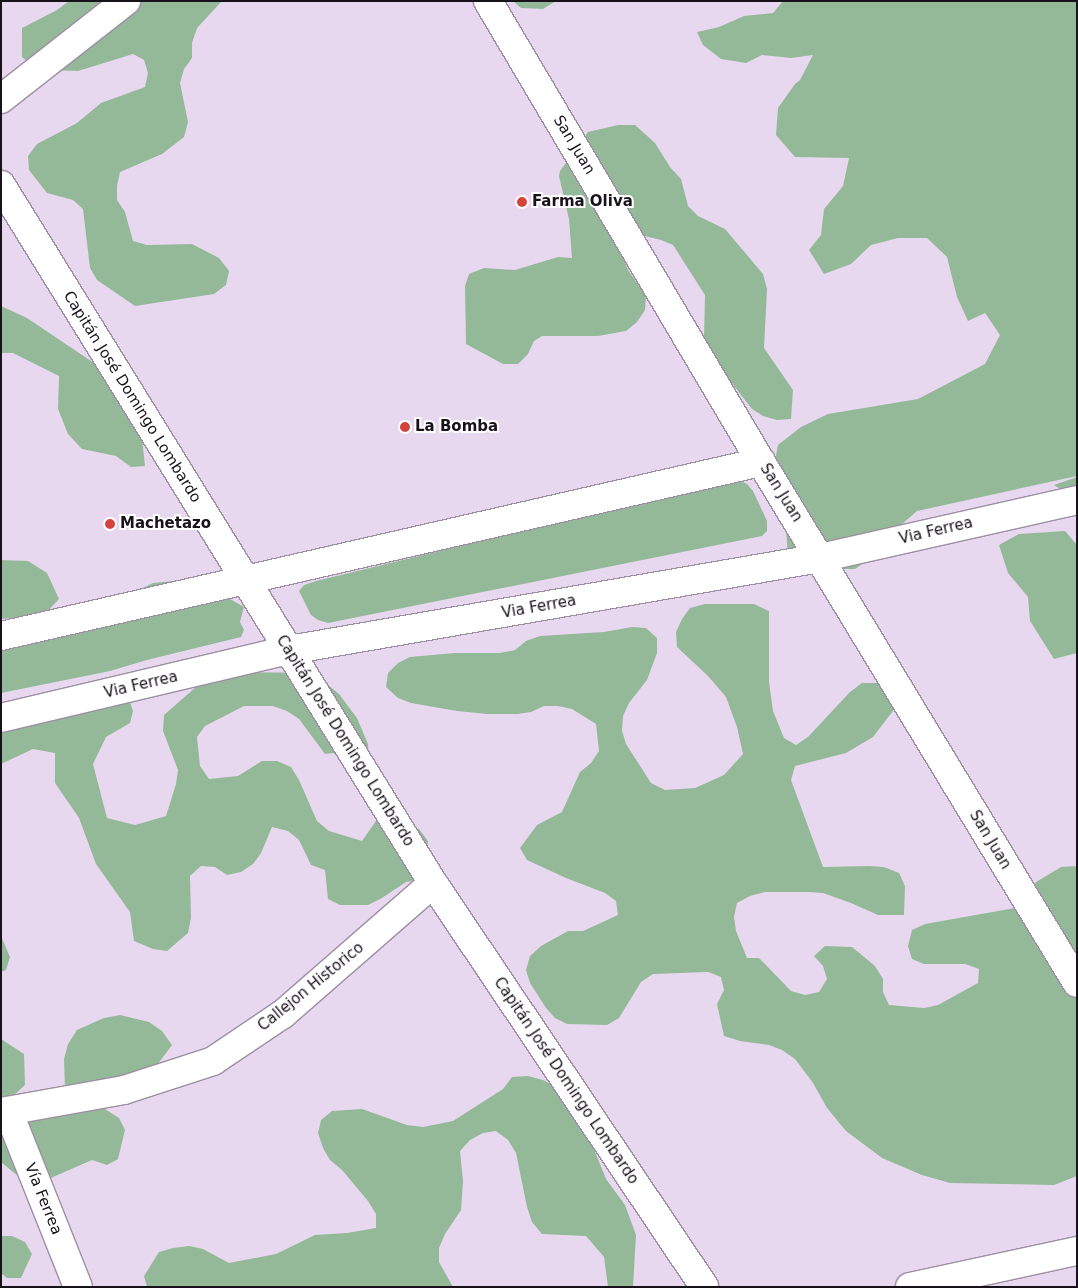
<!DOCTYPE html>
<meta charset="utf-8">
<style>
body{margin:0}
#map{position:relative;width:1078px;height:1288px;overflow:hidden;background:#e8d8ef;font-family:"DejaVu Sans",sans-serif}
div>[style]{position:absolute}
.green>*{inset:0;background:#94b999}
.roads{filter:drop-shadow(1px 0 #9d8ea3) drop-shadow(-1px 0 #9d8ea3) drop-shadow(0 1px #9d8ea3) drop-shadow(0 -1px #9d8ea3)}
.minor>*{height:28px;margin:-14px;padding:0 14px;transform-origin:14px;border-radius:14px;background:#fff}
.dots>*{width:14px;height:14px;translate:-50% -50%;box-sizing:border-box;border:2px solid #fff;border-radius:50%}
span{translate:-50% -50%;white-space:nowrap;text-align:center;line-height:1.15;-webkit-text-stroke:4px #fff;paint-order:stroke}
.street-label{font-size:15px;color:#18121a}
.poi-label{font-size:15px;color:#18121a;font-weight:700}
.left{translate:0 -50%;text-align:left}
.frame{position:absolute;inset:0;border:2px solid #18121a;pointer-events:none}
</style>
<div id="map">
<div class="green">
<i style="clip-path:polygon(69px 1px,222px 1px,197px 28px,192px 43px,192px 58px,184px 69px,180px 83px,188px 122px,184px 137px,162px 154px,120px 172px,117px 186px,117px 200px,125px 212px,133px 241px,147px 245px,192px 244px,219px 258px,229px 271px,226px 285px,214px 294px,135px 306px,97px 280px,90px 268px,83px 209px,73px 200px,47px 193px,29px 170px,28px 156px,37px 144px,77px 123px,101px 103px,145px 87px,148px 73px,144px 60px,133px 54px,78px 71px,48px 70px,34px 67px,22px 57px,22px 28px,57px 10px)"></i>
<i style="clip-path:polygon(513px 1px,556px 1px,543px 9px,521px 8px)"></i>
<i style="clip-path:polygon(783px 1px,1077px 1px,1077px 476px,917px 511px,902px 524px,886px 548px,855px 569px,815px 569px,788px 558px,784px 499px,773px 471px,778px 445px,801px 427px,828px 414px,918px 399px,985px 364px,1000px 335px,985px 313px,968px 321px,957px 297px,947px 257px,927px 238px,898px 238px,871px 245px,851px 264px,824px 274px,809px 250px,821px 235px,824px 209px,843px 186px,849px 158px,795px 157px,776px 135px,778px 108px,795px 84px,800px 80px,813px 55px,791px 58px,762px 55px,746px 63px,721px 59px,703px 45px,697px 32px,719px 27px,744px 16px,773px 13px)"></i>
<i style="clip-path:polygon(618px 125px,635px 125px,655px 143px,670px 167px,681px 179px,688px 206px,698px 216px,725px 229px,763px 274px,767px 289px,764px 348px,793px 390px,791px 419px,777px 420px,763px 416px,752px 409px,724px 373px,704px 337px,705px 295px,673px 245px,661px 240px,632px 233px,623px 244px,623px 257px,628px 270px,646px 296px,645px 310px,637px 322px,626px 331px,598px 336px,542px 336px,534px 341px,528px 354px,518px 364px,503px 364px,466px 344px,465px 286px,469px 274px,484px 268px,515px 270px,558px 257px,572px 258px,569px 219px,559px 176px,560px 171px,588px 132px)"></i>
<i style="clip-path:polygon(1px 306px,27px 318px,94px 363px,112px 386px,142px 438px,145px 466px,131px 467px,116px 456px,82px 449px,68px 434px,58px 409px,59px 376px,13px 353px,1px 353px)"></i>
<i style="clip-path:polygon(1077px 477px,1077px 500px,1054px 485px)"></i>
<i style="clip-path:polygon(736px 479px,747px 484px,753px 491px,767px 521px,767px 531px,762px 536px,328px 623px,318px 620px,311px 615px,299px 591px,304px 585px,316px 581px)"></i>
<i style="clip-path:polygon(1065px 531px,1077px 545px,1077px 653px,1054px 659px,1030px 621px,1028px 597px,1008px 573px,999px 545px,1019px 534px)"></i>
<i style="clip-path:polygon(1px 560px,28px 561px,47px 573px,59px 599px,44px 615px,1px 619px)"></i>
<i style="clip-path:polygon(195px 579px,244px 607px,240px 622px,244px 630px,241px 637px,147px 660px,110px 671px,1px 693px,1px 641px,68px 625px,153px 583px)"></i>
<i style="clip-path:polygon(705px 604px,754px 604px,769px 611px,769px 682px,773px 711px,784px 738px,796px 745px,808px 737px,850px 692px,862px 683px,888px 683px,899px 703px,873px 737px,846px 753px,795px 766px,791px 780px,823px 867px,869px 866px,884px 867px,899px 873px,905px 886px,904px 915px,878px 915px,851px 903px,823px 893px,809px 892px,765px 892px,750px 896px,737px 903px,734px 917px,736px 931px,747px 958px,759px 958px,791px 991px,805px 995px,819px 992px,827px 979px,823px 966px,814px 956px,825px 946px,852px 947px,875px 966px,883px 979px,883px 992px,889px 1005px,924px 1008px,938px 1005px,978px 983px,979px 969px,965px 964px,924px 964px,912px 959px,908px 946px,912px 930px,925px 924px,1021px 907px,1036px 882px,1061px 867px,1077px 866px,1077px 1176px,1054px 1185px,950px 1183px,922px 1175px,882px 1158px,846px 1131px,827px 1108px,813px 1083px,795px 1059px,782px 1050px,769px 1045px,740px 1041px,724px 1036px,717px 1004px,724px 990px,721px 977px,708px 972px,653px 974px,641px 982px,619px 1018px,607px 1025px,567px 1024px,555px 1018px,546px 1008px,530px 983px,526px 970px,530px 956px,541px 946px,568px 931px,583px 931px,618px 915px,616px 901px,605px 893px,566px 878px,527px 860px,520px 848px,537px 825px,562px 812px,580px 772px,591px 763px,599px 751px,596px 724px,572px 709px,558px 706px,544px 706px,531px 712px,518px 714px,487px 714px,457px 711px,411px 703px,398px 698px,386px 687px,388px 673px,398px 663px,410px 657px,455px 653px,500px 653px,515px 650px,526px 641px,540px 636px,604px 632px,632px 627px,646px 628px,657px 638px,657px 653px,647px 680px,629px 703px,623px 716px,622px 731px,626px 744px,651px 783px,665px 790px,695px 788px,724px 775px,743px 754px,737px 727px,726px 697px,708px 676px,677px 647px,676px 632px,682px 619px,690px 608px)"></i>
<i style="clip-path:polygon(238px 672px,314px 673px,339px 694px,357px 718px,368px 744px,369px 758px,360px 770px,333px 753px,325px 754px,299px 719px,287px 711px,273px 706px,244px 706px,205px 726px,197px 737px,200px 766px,209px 779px,238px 776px,262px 761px,277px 761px,291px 767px,299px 780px,317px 821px,329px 831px,362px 841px,376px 821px,391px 820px,419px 829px,428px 841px,427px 856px,422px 870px,412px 881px,406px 882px,382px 898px,368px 905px,340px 905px,328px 899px,325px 870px,311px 865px,299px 840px,288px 831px,272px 827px,261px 853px,253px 864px,241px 872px,227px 875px,215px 867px,201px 866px,190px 876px,191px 918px,188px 933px,167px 951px,153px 949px,134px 941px,130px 912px,96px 864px,79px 818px,55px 783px,55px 753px,33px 749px,1px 764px,1px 718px,127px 693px,133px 711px,130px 723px,106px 737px,93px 764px,107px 818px,135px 825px,166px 816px,176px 784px,178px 770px,163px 731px,164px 715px,197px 686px)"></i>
<i style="clip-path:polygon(1px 936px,10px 957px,6px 970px,1px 972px)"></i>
<i style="clip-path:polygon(120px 1015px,149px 1022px,162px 1031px,172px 1045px,154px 1069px,97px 1104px,119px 1118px,125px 1130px,118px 1159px,107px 1165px,92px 1160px,37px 1184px,24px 1181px,1px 1162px,1px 1134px,7px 1141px,23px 1120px,65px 1088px,64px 1059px,68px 1044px,77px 1030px,104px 1018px)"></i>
<i style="clip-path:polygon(1px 1039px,24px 1054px,25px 1085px,14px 1095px,1px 1099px)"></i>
<i style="clip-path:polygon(528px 1076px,543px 1080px,557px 1087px,589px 1137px,606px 1179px,625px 1205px,636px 1235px,633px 1287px,608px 1287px,604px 1257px,586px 1236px,542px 1234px,532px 1222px,527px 1207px,516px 1153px,508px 1140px,496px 1131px,483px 1133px,470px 1140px,460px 1151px,463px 1181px,461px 1210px,445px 1234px,439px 1248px,439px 1262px,453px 1287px,147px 1287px,144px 1276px,159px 1252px,173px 1248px,189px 1246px,203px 1249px,229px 1263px,276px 1254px,315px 1235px,347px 1233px,376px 1228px,376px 1214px,368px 1201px,342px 1170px,330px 1160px,323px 1148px,318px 1133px,321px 1120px,332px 1111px,362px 1109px,407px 1125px,423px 1127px,453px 1121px,503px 1089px,512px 1077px)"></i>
<i style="clip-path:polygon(1px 1236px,12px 1236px,25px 1242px,32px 1254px,21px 1278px,7px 1278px,1px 1273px)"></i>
</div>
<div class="roads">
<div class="minor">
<i style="left:488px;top:1px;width:536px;rotate:59.37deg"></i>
<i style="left:761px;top:462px;width:609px;rotate:58.76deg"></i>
<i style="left:1px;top:99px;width:159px;rotate:-38.1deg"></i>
<i style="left:1px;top:185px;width:821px;rotate:58.25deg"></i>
<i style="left:433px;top:883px;width:486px;rotate:56.1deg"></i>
<i style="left:1px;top:636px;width:780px;rotate:-12.9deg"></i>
<i style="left:1px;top:718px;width:296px;rotate:-13.3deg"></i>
<i style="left:289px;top:650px;width:539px;rotate:-9.83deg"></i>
<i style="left:820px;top:558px;width:263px;rotate:-12.7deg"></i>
<i style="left:8px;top:1111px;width:189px;rotate:68.3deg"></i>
<i style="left:1px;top:1112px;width:125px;rotate:-10.1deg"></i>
<i style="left:124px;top:1090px;width:94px;rotate:-18deg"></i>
<i style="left:213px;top:1061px;width:84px;rotate:-33.9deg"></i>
<i style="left:283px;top:1014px;width:199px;rotate:-41.1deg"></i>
<i style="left:910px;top:1287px;width:171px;rotate:-12.2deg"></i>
</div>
</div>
<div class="dots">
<i style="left:522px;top:202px;background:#d2443c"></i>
<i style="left:405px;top:427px;background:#d2443c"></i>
<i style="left:110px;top:524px;background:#d2443c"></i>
</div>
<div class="street-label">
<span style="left:574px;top:145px;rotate:59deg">San Juan</span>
<span style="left:132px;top:397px;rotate:58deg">Capitán José Domingo Lombardo</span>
<span style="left:781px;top:493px;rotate:58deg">San Juan</span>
<span style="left:936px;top:531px;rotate:-13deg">Via Ferrea</span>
<span style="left:539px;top:607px;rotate:-10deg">Via Ferrea</span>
<span style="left:141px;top:685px;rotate:-13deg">Via Ferrea</span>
<span style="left:345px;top:741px;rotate:58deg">Capitán José Domingo Lombardo</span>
<span style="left:990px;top:840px;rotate:59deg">San Juan</span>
<span style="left:311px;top:987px;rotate:-39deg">Callejon Historico</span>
<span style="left:566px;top:1081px;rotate:56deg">Capitán José Domingo Lombardo</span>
<span style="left:43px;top:1199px;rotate:68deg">Vía Ferrea</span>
</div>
<div class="poi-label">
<span class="left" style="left:532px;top:202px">Farma Oliva</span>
<span class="left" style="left:415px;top:427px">La Bomba</span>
<span class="left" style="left:120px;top:524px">Machetazo</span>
</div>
<div class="frame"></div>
</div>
